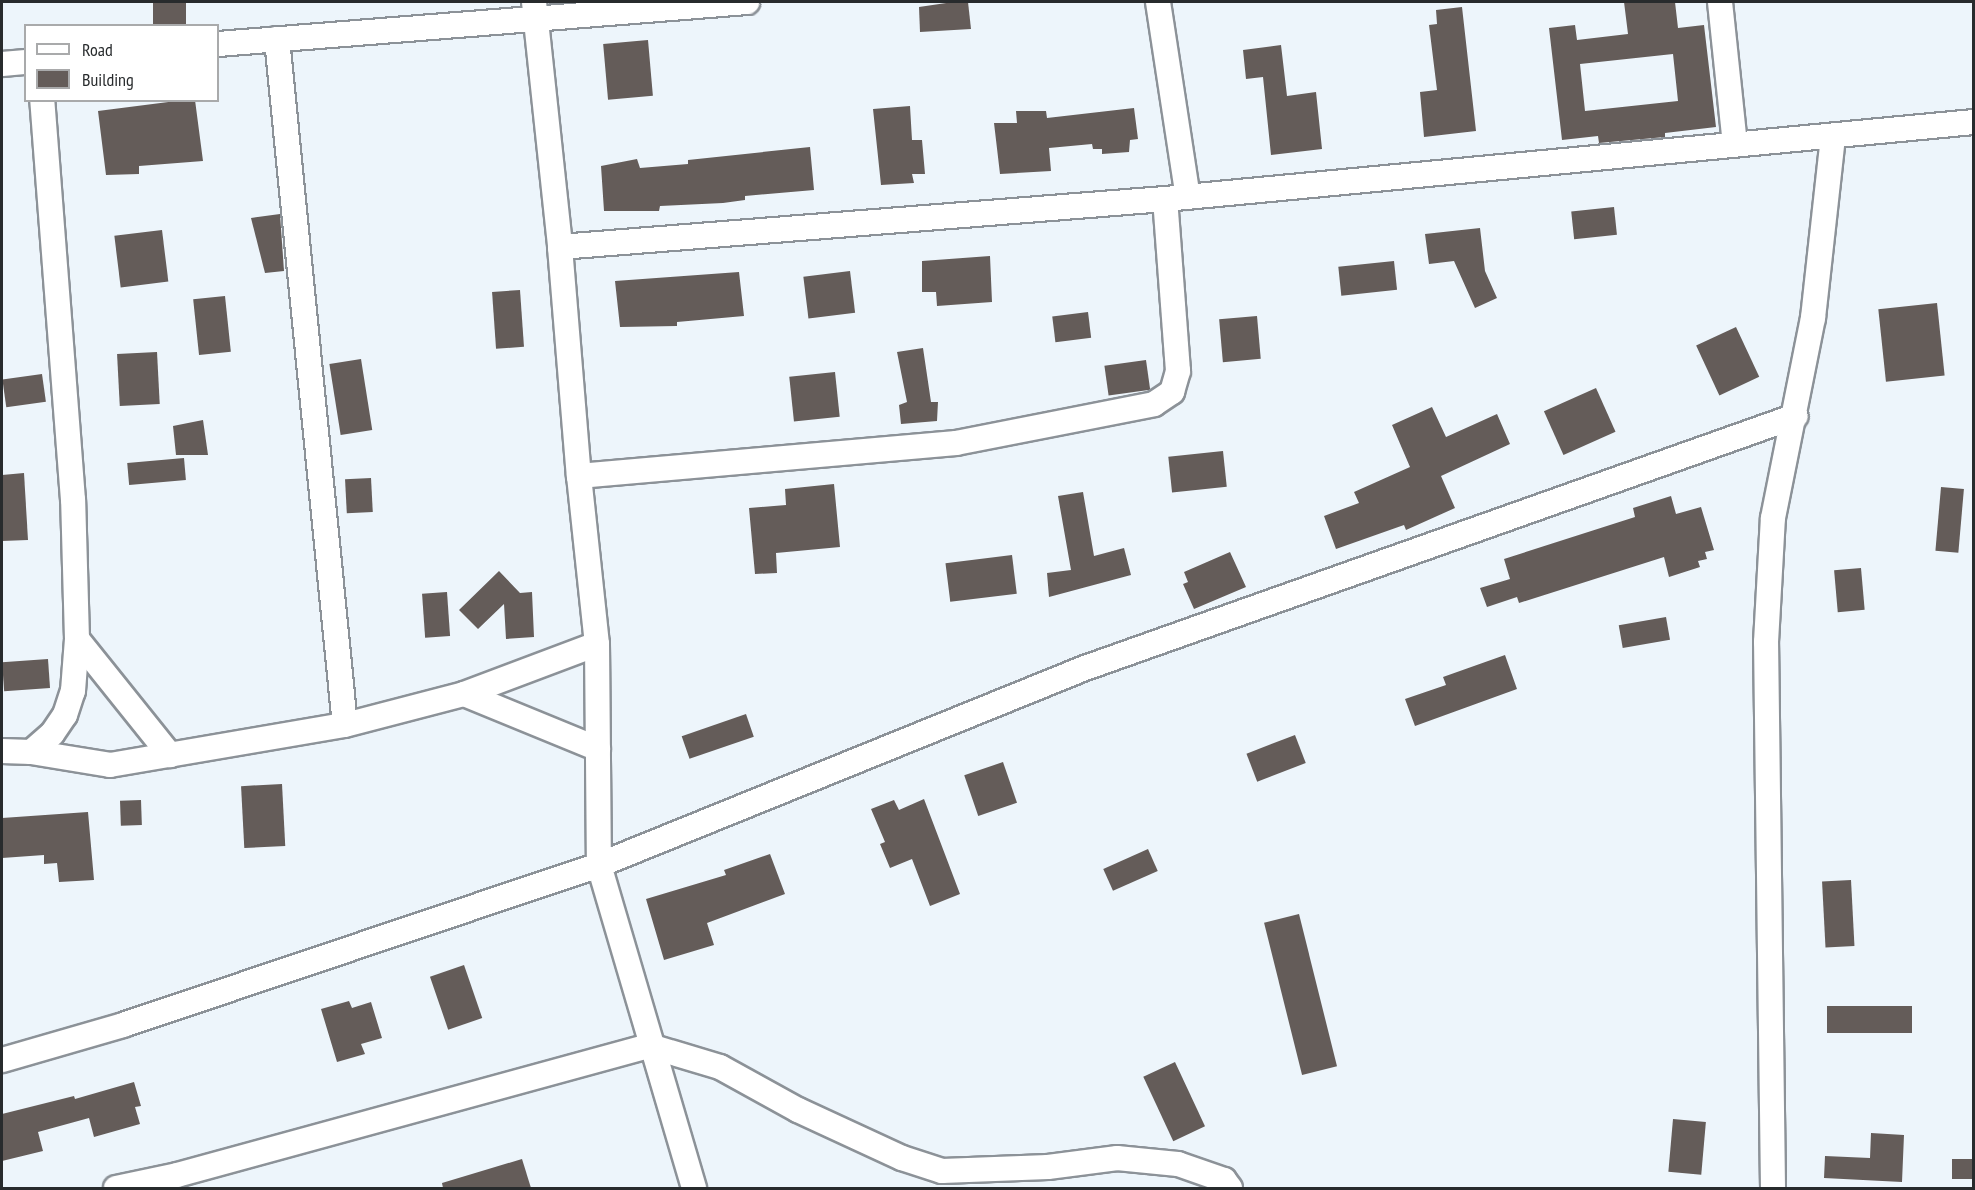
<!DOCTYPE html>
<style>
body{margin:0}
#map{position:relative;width:1975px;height:1190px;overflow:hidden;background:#edf5fb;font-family:"PT Sans Narrow",sans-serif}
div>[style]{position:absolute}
.building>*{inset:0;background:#645c59;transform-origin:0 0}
.roads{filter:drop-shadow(2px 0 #8c9298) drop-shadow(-2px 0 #8c9298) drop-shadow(0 2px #8c9298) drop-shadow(0 -2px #8c9298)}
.street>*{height:24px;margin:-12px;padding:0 12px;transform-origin:12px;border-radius:12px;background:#fff}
span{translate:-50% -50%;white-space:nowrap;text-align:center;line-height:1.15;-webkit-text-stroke:6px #fff;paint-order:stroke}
.frame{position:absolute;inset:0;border:3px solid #282b2d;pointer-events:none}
.legend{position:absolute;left:24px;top:24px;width:195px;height:78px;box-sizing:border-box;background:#fff;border:2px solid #a9aaab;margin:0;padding:8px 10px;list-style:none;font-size:18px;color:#282b2d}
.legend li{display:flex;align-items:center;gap:12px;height:30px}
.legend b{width:30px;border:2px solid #a9aaab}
</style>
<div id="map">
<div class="building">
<i style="left:153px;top:2px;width:33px;height:24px"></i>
<i style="clip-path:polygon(953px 2px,968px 2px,971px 29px,920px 32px,919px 7px)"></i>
<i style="clip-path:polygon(evenodd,1624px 2px,1675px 2px,1678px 28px,1704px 25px,1716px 127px,1665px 133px,1665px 137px,1599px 143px,1598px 136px,1562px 140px,1549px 28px,1575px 25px,1577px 40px,1628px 34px,1624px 2px,1673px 54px,1678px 101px,1585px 111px,1580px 64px,1673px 54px)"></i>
<i style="clip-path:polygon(1462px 7px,1476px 131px,1424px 137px,1420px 92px,1437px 90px,1429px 25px,1437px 24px,1436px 10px)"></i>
<i style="left:648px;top:40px;width:56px;height:45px;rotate:85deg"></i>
<i style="clip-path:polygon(1281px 45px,1287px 96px,1316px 92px,1322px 149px,1271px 155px,1263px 77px,1246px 79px,1243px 50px)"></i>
<i style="clip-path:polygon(184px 100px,195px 100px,203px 161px,139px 166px,139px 174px,106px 175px,98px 111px)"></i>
<i style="clip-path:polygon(910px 106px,912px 140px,922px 140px,925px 174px,912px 174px,914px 183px,881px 185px,873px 109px)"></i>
<i style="clip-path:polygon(1134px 108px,1138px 139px,1130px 140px,1129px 152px,1102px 154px,1102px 149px,1093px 149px,1092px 144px,1049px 148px,1051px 171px,1000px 174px,994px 123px,1017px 123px,1016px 111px,1046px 111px,1047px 118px)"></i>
<i style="clip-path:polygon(810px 147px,814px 190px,745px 196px,745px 200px,723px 203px,660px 206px,659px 211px,604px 211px,601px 166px,637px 159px,640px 168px,688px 164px,688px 160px)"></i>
<i style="left:1614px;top:207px;width:28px;height:43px;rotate:84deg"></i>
<i style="clip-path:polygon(280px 214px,284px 271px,265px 273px,251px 218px)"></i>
<i style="clip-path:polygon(1480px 228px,1485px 271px,1497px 298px,1475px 308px,1454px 261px,1429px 264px,1425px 234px)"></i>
<i style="left:162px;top:230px;width:52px;height:48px;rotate:83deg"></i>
<i style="clip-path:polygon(990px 256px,992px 302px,937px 306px,936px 292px,922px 292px,922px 261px)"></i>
<i style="left:1394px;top:261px;width:29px;height:56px;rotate:84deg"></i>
<i style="left:850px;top:271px;width:42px;height:47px;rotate:83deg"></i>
<i style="clip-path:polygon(739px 272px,744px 316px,677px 322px,677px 326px,620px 327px,615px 281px)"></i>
<i style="left:520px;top:290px;width:57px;height:28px;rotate:86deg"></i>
<i style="left:225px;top:296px;width:56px;height:32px;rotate:84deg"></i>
<i style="left:1937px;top:303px;width:73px;height:59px;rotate:84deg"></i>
<i style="left:1088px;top:312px;width:26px;height:36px;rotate:83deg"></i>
<i style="left:1257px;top:316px;width:43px;height:38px;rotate:85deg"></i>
<i style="left:1736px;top:327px;width:55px;height:44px;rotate:65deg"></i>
<i style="clip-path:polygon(923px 348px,931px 402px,938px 402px,937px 421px,901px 424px,899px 405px,907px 402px,897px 352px)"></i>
<i style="left:157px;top:352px;width:52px;height:40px;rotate:87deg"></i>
<i style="left:361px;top:359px;width:72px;height:32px;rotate:81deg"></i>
<i style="left:1146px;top:360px;width:30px;height:42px;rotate:82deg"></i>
<i style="left:835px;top:372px;width:45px;height:46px;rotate:84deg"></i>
<i style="left:42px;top:374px;width:28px;height:40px;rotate:82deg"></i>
<i style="left:1596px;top:388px;width:48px;height:57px;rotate:66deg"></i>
<i style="clip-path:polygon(1432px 407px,1446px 437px,1497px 414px,1510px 444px,1441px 476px,1455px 508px,1406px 530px,1404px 525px,1336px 549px,1324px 516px,1359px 503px,1354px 492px,1410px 467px,1392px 425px)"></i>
<i style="clip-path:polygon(203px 420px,208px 455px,176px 455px,173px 426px)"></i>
<i style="left:1223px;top:451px;width:36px;height:55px;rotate:84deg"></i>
<i style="left:184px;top:458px;width:22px;height:57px;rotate:85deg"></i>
<i style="clip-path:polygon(24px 473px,28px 540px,2px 541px,2px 475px)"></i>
<i style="left:371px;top:478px;width:34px;height:26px;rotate:87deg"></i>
<i style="clip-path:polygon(834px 484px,840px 547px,776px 553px,777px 573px,755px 574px,749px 508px,786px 505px,785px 489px)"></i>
<i style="left:1941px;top:487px;width:23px;height:64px;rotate:5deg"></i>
<i style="clip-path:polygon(1083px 492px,1094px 556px,1124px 548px,1131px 575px,1049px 597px,1047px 573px,1071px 570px,1058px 496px)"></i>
<i style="clip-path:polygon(1671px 496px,1676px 514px,1701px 507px,1714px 550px,1705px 552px,1707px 559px,1698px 561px,1700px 567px,1669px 577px,1664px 557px,1519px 603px,1517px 597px,1487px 607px,1480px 588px,1510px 579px,1504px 559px,1635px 517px,1633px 508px)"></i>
<i style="clip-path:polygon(1230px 552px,1246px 587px,1194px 609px,1183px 584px,1188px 582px,1184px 572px)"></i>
<i style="left:1012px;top:555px;width:39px;height:67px;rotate:83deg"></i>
<i style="left:1861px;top:568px;width:42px;height:27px;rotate:85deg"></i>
<i style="clip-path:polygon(499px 571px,520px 593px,532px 592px,534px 637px,506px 639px,504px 604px,478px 629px,459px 610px)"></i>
<i style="left:447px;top:592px;width:44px;height:25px;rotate:86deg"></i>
<i style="left:1666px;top:617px;width:23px;height:48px;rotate:80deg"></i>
<i style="clip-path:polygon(1505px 655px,1517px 689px,1415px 726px,1405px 699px,1446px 685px,1443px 677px)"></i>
<i style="left:48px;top:659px;width:29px;height:46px;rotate:86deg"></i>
<i style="left:746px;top:714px;width:24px;height:68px;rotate:71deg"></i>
<i style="left:1295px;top:735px;width:30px;height:52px;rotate:69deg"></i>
<i style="left:1003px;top:762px;width:43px;height:41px;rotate:71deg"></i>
<i style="left:282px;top:784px;width:62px;height:41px;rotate:87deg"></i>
<i style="clip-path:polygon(924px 799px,960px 894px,930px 906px,912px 859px,890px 868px,880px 844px,885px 842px,871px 809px,894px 800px,899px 810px)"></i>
<i style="left:141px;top:800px;width:25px;height:21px;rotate:88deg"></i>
<i style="clip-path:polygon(88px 812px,94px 880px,59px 882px,57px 863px,44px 864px,44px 855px,2px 858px,2px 818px)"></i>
<i style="left:1148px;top:849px;width:24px;height:49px;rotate:66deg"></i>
<i style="clip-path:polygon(770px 854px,785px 894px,707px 923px,714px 945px,664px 960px,646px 899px,726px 875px,724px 870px)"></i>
<i style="left:1851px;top:880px;width:66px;height:29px;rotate:87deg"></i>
<i style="left:1299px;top:914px;width:157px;height:36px;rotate:76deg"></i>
<i style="left:464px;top:965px;width:56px;height:36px;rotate:71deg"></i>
<i style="clip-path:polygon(349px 1001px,352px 1008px,371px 1002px,382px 1038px,361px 1044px,365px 1054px,337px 1062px,321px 1009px)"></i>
<i style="left:1827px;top:1006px;width:85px;height:27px"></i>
<i style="left:1175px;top:1062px;width:71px;height:35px;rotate:65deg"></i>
<i style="clip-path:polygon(134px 1082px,141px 1106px,135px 1107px,140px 1124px,94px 1137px,89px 1118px,38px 1132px,43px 1151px,2px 1161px,2px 1114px,74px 1096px,75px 1099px)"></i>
<i style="left:1673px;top:1119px;width:33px;height:53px;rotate:5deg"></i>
<i style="clip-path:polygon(1871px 1133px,1904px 1135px,1902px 1182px,1824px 1178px,1825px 1156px,1870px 1158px)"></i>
<i style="clip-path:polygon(522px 1159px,531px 1188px,443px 1188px,442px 1183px)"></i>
<i style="left:1974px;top:1159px;width:20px;height:22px;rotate:90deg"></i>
</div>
<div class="roads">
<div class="street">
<i style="left:534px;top:2px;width:246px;rotate:83.9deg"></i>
<i style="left:560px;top:247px;width:230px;rotate:85.3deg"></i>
<i style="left:579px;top:476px;width:169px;rotate:83.9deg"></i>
<i style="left:597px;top:644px;width:221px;rotate:89.5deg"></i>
<i style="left:599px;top:865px;width:337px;rotate:73.6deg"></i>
<i style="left:1158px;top:2px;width:197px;rotate:81.3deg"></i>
<i style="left:1720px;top:2px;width:143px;rotate:84deg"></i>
<i style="left:277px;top:39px;width:689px;rotate:84.34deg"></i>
<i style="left:218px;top:44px;width:531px;rotate:-4.54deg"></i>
<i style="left:2px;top:64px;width:24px;rotate:-5deg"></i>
<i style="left:560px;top:247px;width:607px;rotate:-4.54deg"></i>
<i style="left:1165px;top:199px;width:813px;rotate:-5.44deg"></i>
<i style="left:579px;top:476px;width:378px;rotate:-5deg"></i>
<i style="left:956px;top:443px;width:202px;rotate:-11.1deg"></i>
<i style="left:1154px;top:404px;width:22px;rotate:-34deg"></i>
<i style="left:1172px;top:392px;width:22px;rotate:-74deg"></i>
<i style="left:1178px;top:371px;width:172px;rotate:-94.3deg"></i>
<i style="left:77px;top:639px;width:149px;rotate:51.3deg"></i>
<i style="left:464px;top:694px;width:145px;rotate:22.3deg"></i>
<i style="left:2px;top:751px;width:29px;rotate:2deg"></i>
<i style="left:31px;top:752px;width:80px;rotate:9.3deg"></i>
<i style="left:110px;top:765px;width:238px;rotate:-9.7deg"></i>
<i style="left:345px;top:725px;width:123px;rotate:-14.6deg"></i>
<i style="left:464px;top:694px;width:142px;rotate:-20.6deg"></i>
<i style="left:31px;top:752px;width:28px;rotate:-41deg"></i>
<i style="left:52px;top:734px;width:23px;rotate:-56deg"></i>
<i style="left:65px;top:715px;width:25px;rotate:-72deg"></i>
<i style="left:73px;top:691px;width:52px;rotate:-85.6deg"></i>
<i style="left:77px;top:639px;width:139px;rotate:-91.6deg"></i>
<i style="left:73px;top:500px;width:401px;rotate:-94.4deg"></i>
<i style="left:2px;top:1060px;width:126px;rotate:-16.1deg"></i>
<i style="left:123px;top:1025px;width:502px;rotate:-18.58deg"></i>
<i style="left:599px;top:865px;width:524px;rotate:-22.07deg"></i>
<i style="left:1085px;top:668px;width:754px;rotate:-19.52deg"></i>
<i style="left:116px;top:1188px;width:62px;rotate:-12deg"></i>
<i style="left:177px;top:1175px;width:490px;rotate:-15.3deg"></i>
<i style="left:650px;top:1046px;width:73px;rotate:16.7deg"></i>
<i style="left:720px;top:1067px;width:89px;rotate:28.9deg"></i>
<i style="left:798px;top:1110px;width:115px;rotate:24.8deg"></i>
<i style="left:902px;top:1158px;width:42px;rotate:18deg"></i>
<i style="left:942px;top:1171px;width:106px;rotate:-2.2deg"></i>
<i style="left:1048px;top:1167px;width:70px;rotate:-7.4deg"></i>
<i style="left:1117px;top:1158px;width:61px;rotate:5.6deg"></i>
<i style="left:1178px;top:1164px;width:49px;rotate:19.2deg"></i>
<i style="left:1224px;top:1180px;width:10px;rotate:53deg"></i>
<i style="left:1773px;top:1188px;width:546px;rotate:-90.73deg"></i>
<i style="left:1766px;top:642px;width:124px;rotate:-86.8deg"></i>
<i style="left:1773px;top:518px;width:204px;rotate:-78.7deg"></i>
<i style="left:1813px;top:318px;width:182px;rotate:-83.7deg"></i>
</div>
</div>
<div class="frame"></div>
<ul class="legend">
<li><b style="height:8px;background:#fff"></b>Road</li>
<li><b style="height:16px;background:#645c59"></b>Building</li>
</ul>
</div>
